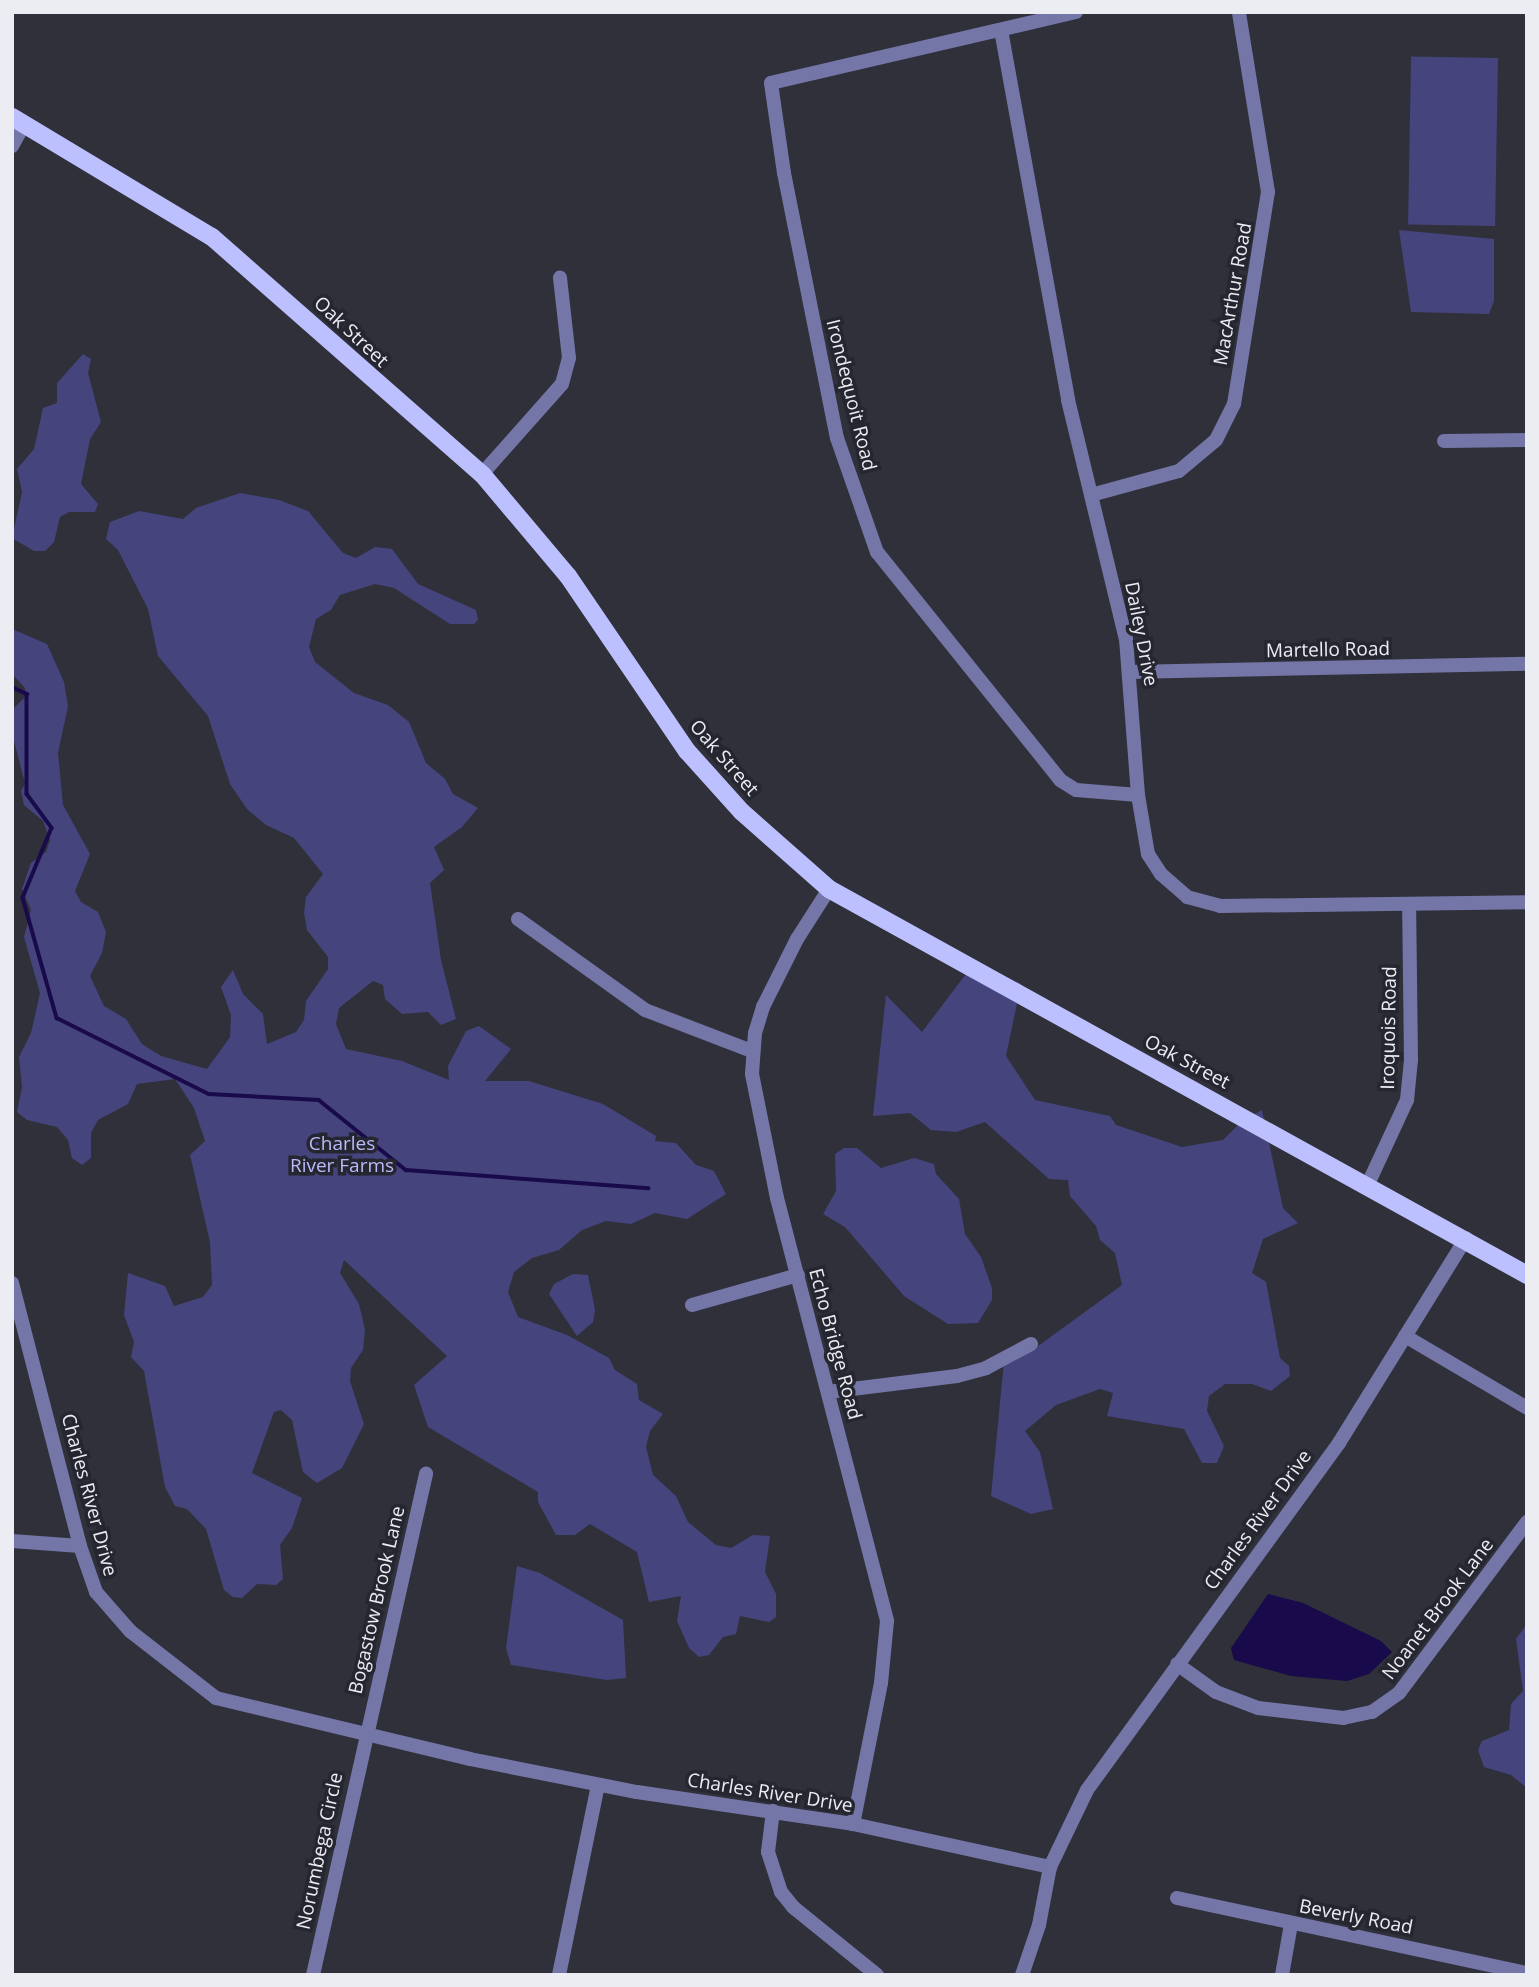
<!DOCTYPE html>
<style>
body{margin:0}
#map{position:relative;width:1539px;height:1987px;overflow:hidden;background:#2f303a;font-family:"Open Sans",sans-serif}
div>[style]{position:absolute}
.green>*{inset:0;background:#45447d;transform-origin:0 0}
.water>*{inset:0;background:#180a4b}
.stream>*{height:3.5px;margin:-1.75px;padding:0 1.75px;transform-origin:1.75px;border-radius:1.75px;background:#180a4b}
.minor>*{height:14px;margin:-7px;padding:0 7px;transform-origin:7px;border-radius:7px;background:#7576a8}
.major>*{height:18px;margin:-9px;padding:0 9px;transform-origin:9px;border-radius:9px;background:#bdc0fe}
span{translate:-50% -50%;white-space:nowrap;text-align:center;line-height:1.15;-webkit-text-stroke:7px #252630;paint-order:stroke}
.street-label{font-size:19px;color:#ececf3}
.park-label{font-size:19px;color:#b9bcf8}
.frame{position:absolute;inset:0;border:14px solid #ececf3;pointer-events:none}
</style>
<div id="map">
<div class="green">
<i style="left:1498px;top:58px;width:168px;height:87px;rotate:91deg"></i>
<i style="clip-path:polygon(1399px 230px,1494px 239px,1494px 301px,1489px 314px,1411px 312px)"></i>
<i style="clip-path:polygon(83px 354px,91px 359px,88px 373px,101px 422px,90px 439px,81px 484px,98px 504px,95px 512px,69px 512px,60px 517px,54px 542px,45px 551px,34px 551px,12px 538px,22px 492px,17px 469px,34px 449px,43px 408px,57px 403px,57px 383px)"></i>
<i style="clip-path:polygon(240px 493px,279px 500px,308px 511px,343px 553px,356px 558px,375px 547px,392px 549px,418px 584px,476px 610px,478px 620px,474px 624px,450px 624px,394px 588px,375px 584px,340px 595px,331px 610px,316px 619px,309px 647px,315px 662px,354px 693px,388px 705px,409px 722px,426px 763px,445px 779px,453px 794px,478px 808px,462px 827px,434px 847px,444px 870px,430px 883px,441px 960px,456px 1019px,441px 1025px,428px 1012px,402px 1014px,385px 999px,383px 985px,373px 981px,339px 1008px,336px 1024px,346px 1049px,402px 1061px,449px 1080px,448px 1066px,466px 1031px,479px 1026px,511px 1049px,485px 1081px,529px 1081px,603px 1104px,656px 1136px,655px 1141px,676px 1143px,696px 1165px,714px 1171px,726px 1194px,687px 1219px,655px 1213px,631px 1224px,606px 1221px,582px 1230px,559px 1250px,532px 1258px,514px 1272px,508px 1292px,518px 1317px,567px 1335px,609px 1358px,615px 1370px,637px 1384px,639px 1400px,663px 1414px,650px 1431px,646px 1447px,653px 1475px,676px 1496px,688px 1522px,716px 1545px,731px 1548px,753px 1535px,770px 1536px,765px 1572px,776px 1594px,776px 1617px,769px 1622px,740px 1616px,736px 1634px,723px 1637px,709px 1655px,699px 1657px,689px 1648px,677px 1621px,681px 1596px,649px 1602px,637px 1552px,590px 1524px,575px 1535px,556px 1535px,538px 1502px,538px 1492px,428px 1427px,414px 1385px,447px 1356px,344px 1260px,340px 1273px,359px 1304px,365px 1330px,363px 1350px,351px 1368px,350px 1381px,364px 1424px,342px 1468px,317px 1483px,303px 1472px,292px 1420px,281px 1410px,274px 1412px,252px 1473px,302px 1498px,292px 1528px,280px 1545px,283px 1579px,276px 1585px,257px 1584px,242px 1598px,233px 1597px,224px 1590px,206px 1529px,187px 1509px,175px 1506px,165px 1487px,144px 1371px,131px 1357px,134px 1342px,124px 1315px,128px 1273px,165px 1286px,174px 1306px,203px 1297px,212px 1285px,210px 1242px,190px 1155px,205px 1141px,194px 1108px,175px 1079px,137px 1084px,128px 1104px,98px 1120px,91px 1133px,91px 1158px,82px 1165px,72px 1158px,68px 1140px,57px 1127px,27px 1120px,17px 1112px,22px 1087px,19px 1057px,31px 1033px,40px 993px,24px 937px,31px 910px,22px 889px,31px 863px,46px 852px,50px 840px,43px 821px,24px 805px,21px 791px,25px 784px,12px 733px,12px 710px,25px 697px,25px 688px,12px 674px,12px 629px,47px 644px,64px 682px,68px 706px,58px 753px,63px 805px,90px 854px,75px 891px,81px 902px,98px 912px,106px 932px,102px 953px,90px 976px,104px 1006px,126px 1019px,142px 1044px,161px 1056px,207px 1069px,230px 1037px,231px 1015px,221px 987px,233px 970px,243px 994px,263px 1014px,267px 1044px,296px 1032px,304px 1020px,306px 1001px,328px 969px,328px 957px,307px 930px,304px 913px,306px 897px,323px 874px,294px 838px,266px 825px,247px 809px,230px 784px,208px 716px,158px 656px,148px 609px,118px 550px,106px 539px,110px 522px,139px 511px,183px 519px,196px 508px)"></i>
<i style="clip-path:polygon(975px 962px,1021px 984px,1006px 1056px,1035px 1100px,1110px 1116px,1116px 1125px,1182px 1147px,1223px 1140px,1242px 1121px,1262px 1110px,1283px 1208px,1298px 1223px,1263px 1239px,1252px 1273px,1266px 1282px,1280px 1358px,1289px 1366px,1290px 1376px,1271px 1391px,1252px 1384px,1225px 1384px,1209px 1396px,1207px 1411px,1224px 1446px,1217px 1463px,1202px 1463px,1184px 1429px,1107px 1416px,1113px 1393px,1100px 1389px,1056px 1405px,1025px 1431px,1040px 1452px,1053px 1509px,1031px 1514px,991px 1496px,1005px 1351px,1034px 1349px,1122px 1285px,1115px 1253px,1100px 1240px,1096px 1226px,1070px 1196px,1068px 1180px,1049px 1179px,985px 1122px,956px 1132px,931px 1130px,910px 1113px,873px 1116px,886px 995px,922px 1032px)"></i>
<i style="clip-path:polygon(844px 1148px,857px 1148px,881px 1168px,914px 1158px,934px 1164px,936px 1174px,959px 1199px,965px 1234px,981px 1257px,992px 1288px,992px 1300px,978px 1323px,948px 1324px,904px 1296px,845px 1227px,823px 1214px,836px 1191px,835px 1154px)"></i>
<i style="clip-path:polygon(573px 1274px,588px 1275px,595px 1310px,593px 1322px,577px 1336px,549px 1294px,554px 1284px)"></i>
<i style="clip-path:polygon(517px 1566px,540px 1573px,623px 1620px,626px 1678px,607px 1680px,511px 1665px,506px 1648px)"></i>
<i style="clip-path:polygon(1527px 1624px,1527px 1788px,1511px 1775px,1484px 1767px,1478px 1750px,1482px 1741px,1509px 1730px,1511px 1704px,1523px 1691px,1516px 1639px)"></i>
</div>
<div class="water">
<i style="clip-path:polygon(1268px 1594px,1303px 1603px,1381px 1641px,1392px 1652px,1369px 1674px,1347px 1681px,1291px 1676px,1234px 1660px,1231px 1648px)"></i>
</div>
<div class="stream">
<i style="left:12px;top:687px;width:17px;rotate:25deg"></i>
<i style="left:27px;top:694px;width:100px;rotate:90deg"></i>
<i style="left:27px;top:794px;width:42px;rotate:53.7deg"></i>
<i style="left:52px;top:828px;width:76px;rotate:112.5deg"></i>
<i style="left:23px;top:898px;width:125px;rotate:74.2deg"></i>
<i style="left:57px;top:1018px;width:170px;rotate:26.6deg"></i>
<i style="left:209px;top:1094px;width:110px;rotate:3.1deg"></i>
<i style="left:319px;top:1100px;width:112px;rotate:38.8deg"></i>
<i style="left:406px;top:1170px;width:243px;rotate:4.3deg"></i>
</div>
<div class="minor">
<i style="left:1076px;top:12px;width:313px;rotate:166.9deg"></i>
<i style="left:771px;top:83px;width:91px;rotate:81.8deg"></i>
<i style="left:784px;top:173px;width:270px;rotate:78.7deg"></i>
<i style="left:837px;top:438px;width:121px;rotate:70.7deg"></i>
<i style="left:877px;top:552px;width:292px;rotate:51.2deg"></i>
<i style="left:1060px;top:780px;width:19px;rotate:32deg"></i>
<i style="left:1076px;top:790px;width:62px;rotate:4.6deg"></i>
<i style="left:1001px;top:30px;width:376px;rotate:79.7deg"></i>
<i style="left:1068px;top:400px;width:246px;rotate:76.4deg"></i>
<i style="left:1126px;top:639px;width:156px;rotate:85.6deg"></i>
<i style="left:1138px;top:795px;width:60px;rotate:80.4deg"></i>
<i style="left:1148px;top:854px;width:24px;rotate:57deg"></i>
<i style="left:1161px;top:874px;width:35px;rotate:41deg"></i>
<i style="left:1187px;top:897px;width:34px;rotate:15deg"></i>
<i style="left:1220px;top:906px;width:307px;rotate:-0.7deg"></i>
<i style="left:12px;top:146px;width:25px;rotate:-61deg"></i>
<i style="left:1444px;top:441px;width:83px;rotate:-0.7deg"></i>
<i style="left:482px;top:474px;width:120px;rotate:-48.4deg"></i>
<i style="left:562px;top:384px;width:27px;rotate:-75deg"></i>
<i style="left:569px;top:358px;width:81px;rotate:-96.4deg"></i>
<i style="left:1091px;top:495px;width:91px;rotate:-15.3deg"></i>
<i style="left:1179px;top:471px;width:48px;rotate:-40deg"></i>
<i style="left:1216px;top:440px;width:40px;rotate:-63.4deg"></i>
<i style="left:1234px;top:404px;width:215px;rotate:-80.9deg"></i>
<i style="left:1268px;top:192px;width:182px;rotate:-99.2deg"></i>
<i style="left:1130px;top:672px;width:397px;rotate:-1.2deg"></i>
<i style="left:829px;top:889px;width:59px;rotate:122.6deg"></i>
<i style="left:797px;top:939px;width:76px;rotate:116.6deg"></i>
<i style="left:763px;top:1007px;width:27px;rotate:107deg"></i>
<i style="left:755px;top:1033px;width:41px;rotate:94.2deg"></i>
<i style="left:752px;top:1074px;width:126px;rotate:78.6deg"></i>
<i style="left:777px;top:1198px;width:437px;rotate:75.4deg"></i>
<i style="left:887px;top:1621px;width:62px;rotate:95.5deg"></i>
<i style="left:881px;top:1683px;width:144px;rotate:101.2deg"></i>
<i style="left:518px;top:919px;width:156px;rotate:35.6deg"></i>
<i style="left:645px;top:1010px;width:115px;rotate:21deg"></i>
<i style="left:1368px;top:1184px;width:93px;rotate:-65.1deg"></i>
<i style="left:1407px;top:1100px;width:40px;rotate:-84.3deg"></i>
<i style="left:1411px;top:1060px;width:155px;rotate:-90.7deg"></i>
<i style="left:12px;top:1283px;width:272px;rotate:75.5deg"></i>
<i style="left:80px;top:1546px;width:49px;rotate:70.8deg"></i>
<i style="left:96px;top:1592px;width:52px;rotate:48.9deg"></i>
<i style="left:130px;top:1631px;width:109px;rotate:37.9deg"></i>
<i style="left:216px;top:1698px;width:261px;rotate:13.5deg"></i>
<i style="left:470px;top:1759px;width:170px;rotate:11.2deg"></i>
<i style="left:637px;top:1792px;width:218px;rotate:8.4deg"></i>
<i style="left:853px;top:1824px;width:202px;rotate:12.3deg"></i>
<i style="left:1050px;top:1867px;width:85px;rotate:-64.3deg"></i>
<i style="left:1087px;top:1790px;width:429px;rotate:-54deg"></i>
<i style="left:1339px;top:1443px;width:241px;rotate:-58.2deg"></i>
<i style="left:692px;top:1305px;width:110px;rotate:-15.8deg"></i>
<i style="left:1405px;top:1336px;width:142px;rotate:30.5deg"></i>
<i style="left:828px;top:1392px;width:130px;rotate:-7.1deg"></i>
<i style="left:957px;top:1376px;width:30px;rotate:-15deg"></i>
<i style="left:986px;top:1368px;width:51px;rotate:-28.1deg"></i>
<i style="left:12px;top:1541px;width:68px;rotate:4.2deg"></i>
<i style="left:1177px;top:1664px;width:48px;rotate:35.7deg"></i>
<i style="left:1216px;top:1692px;width:45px;rotate:20.9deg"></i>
<i style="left:1258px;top:1708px;width:86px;rotate:6.7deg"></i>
<i style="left:1343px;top:1718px;width:30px;rotate:-12deg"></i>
<i style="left:1372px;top:1712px;width:33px;rotate:-35deg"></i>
<i style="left:1399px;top:1693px;width:214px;rotate:-53.2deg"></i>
<i style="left:773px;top:1811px;width:41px;rotate:97deg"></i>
<i style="left:768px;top:1852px;width:42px;rotate:72deg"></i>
<i style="left:781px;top:1892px;width:19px;rotate:51deg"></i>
<i style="left:793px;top:1907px;width:108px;rotate:39deg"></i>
<i style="left:1177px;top:1898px;width:358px;rotate:12.1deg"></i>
<i style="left:313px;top:1975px;width:514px;rotate:-77.29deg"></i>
<i style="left:559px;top:1975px;width:194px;rotate:-78.4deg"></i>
<i style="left:1022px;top:1975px;width:53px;rotate:-71.2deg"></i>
<i style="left:1039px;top:1925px;width:59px;rotate:-79.3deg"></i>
<i style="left:1282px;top:1975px;width:52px;rotate:-80deg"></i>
</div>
<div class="major">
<i style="left:12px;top:117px;width:233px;rotate:31deg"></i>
<i style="left:212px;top:237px;width:359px;rotate:41.3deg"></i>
<i style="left:482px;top:474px;width:133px;rotate:49.9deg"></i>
<i style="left:568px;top:576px;width:212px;rotate:55.8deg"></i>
<i style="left:687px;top:751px;width:82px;rotate:48deg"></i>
<i style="left:742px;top:812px;width:116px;rotate:41.5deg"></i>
<i style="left:829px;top:889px;width:798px;rotate:28.94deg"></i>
</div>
<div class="street-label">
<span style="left:1233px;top:294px;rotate:-80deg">MacArthur Road</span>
<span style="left:351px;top:332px;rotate:43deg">Oak Street</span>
<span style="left:851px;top:395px;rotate:76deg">Irondequoit Road</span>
<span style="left:1141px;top:634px;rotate:79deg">Dailey Drive</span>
<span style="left:1328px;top:650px;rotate:-1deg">Martello Road</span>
<span style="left:724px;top:758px;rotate:49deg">Oak Street</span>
<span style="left:1389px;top:1028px;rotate:-89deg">Iroquois Road</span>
<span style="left:1187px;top:1062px;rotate:28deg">Oak Street</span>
<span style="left:835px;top:1344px;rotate:75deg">Echo Bridge Road</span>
<span style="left:89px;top:1495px;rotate:75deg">Charles River Drive</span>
<span style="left:1258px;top:1520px;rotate:-54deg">Charles River Drive</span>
<span style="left:377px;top:1600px;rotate:-77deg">Bogastow Brook Lane</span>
<span style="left:1438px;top:1609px;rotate:-53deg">Noanet Brook Lane</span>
<span style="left:770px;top:1793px;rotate:9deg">Charles River Drive</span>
<span style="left:320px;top:1851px;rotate:-78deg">Norumbega Circle</span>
<span style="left:1356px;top:1917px;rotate:11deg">Beverly Road</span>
</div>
<div class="park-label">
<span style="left:342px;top:1155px">Charles<br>River Farms</span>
</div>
<div class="frame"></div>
</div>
